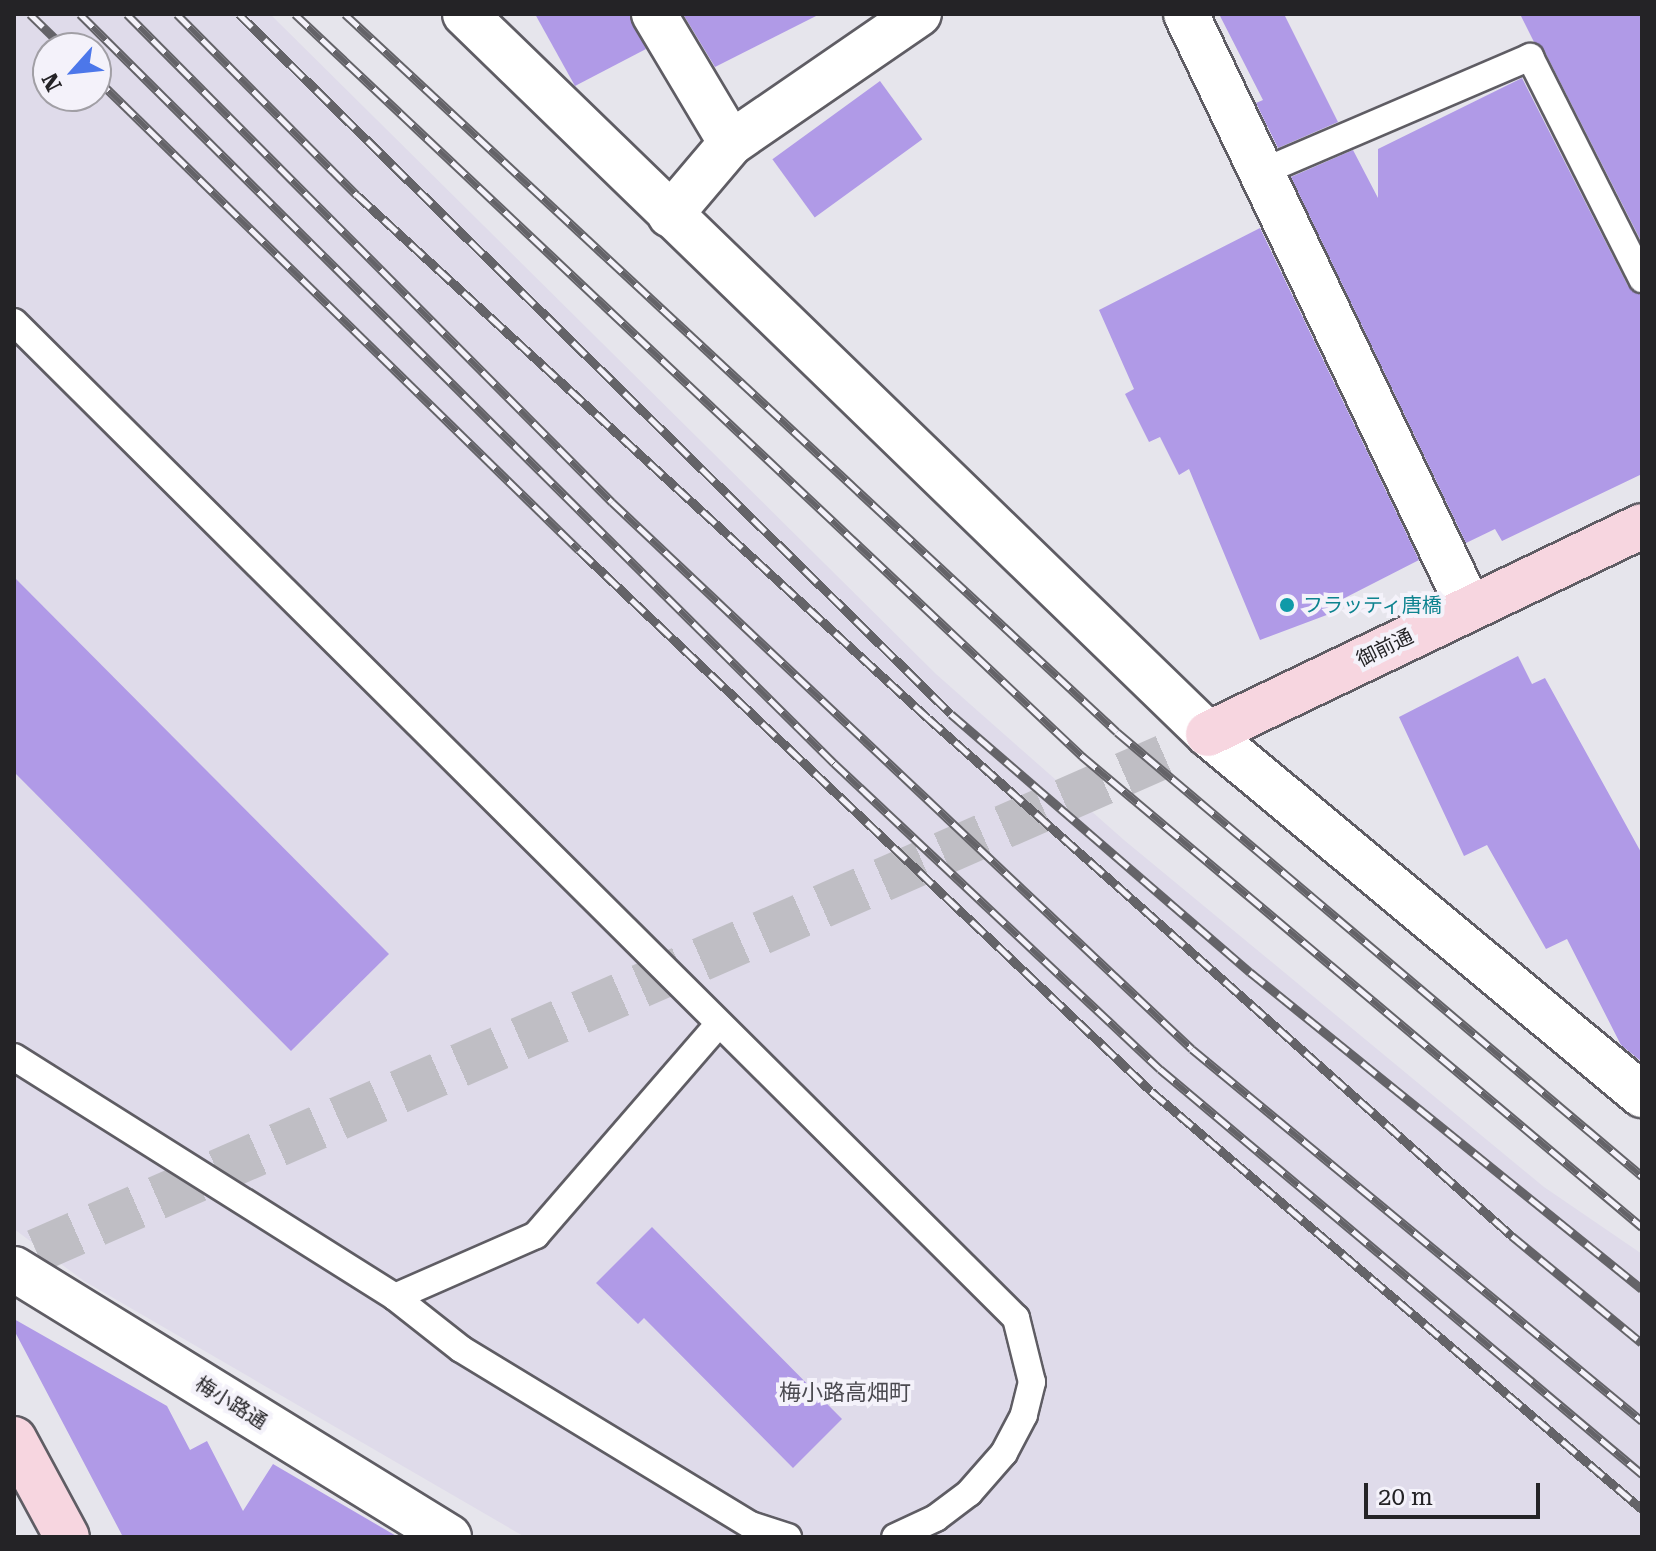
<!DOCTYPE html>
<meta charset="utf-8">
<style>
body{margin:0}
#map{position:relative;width:1656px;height:1551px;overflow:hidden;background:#e6e5ec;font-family:"Roboto Serif","Noto Sans JP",serif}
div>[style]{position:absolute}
.built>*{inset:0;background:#dfdbea}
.building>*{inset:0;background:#b09ae7;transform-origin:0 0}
.street-tunnel>*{height:44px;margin-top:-22px;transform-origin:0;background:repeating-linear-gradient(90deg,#bfbec4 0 44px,transparent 0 66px)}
.roads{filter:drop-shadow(2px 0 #5f5d64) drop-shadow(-2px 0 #5f5d64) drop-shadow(0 2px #5f5d64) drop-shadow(0 -2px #5f5d64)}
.lane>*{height:26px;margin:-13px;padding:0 13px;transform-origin:13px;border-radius:13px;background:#fff}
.street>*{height:44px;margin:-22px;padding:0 22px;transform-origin:22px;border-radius:22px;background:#fff}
.secondary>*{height:44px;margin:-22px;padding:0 22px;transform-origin:22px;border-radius:22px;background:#f7d6e0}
.rail>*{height:9px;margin-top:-4.5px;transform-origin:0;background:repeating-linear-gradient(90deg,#f4f2fa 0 18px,#646368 0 36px);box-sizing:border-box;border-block:2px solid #646368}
.dots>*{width:22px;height:22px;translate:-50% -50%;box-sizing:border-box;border:4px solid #f4f2fa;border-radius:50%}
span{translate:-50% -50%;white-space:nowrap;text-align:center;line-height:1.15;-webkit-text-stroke:8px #f4f2fa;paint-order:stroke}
.culture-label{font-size:20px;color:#0d838f}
.left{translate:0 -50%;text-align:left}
.street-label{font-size:20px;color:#242326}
.neighbourhood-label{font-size:22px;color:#4b4a50}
.frame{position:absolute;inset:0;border:16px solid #242326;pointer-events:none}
.north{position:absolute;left:32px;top:32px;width:80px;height:80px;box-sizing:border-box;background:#f4f2fa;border:2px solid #a19fa5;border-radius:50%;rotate:243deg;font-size:22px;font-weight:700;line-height:32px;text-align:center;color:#242326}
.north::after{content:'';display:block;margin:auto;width:28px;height:36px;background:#4c77ea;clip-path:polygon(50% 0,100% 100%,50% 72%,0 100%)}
.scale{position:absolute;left:1364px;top:1483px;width:176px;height:36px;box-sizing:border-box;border:4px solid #242326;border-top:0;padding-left:10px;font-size:24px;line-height:28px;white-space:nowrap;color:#242326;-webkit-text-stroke:6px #f4f2fa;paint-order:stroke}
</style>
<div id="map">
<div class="built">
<i style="clip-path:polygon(evenodd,14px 14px,270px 14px,936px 674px,1124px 840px,1544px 1187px,1642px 1254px,1642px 1537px,525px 1537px,84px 1281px,14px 1229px,14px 14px,48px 48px,96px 48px,96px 96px,48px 96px,48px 48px)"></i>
</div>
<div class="building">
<i style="clip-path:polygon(535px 14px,629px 14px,646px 49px,575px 86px)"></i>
<i style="clip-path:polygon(683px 14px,820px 14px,715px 67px)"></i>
<i style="clip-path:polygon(1219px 14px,1284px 14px,1338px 122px,1278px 148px,1256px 103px,1263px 100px)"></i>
<i style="clip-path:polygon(1520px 14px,1642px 14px,1642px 243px,1544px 50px,1534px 42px)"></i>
<i style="clip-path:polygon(1522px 78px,1628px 286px,1642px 295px,1642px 474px,1502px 541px,1495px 529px,1466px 543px,1291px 177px,1353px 150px,1378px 198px,1378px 149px)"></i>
<i style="left:880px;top:81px;width:72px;height:133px;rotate:54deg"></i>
<i style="clip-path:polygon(1260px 228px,1419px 560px,1329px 606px,1332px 613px,1260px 640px,1189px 469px,1179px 475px,1160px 437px,1149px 442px,1125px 394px,1134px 389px,1099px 310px)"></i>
<i style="clip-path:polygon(14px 577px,389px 954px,291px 1051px,14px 772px)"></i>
<i style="clip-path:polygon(1518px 656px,1532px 684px,1545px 678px,1642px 854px,1642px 1062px,1621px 1045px,1567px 939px,1546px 949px,1487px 845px,1464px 856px,1399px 717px)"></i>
<i style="clip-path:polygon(652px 1227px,842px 1419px,793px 1468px,644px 1318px,638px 1324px,596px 1283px)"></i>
<i style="clip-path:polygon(14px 1319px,167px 1406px,190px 1450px,207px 1441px,243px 1511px,273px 1464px,398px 1537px,123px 1537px,14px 1330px)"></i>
</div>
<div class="street-tunnel">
<i style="left:36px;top:1251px;width:1240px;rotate:-23.67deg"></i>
</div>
<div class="roads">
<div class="lane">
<i style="left:1262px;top:172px;width:292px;rotate:-23.2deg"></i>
<i style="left:1530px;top:57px;width:249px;rotate:63.2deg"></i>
<i style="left:14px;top:322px;width:1413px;rotate:44.83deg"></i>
<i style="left:1016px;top:1318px;width:66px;rotate:76deg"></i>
<i style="left:1032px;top:1382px;width:34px;rotate:104deg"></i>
<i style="left:1024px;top:1415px;width:43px;rotate:117.8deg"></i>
<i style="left:1004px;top:1453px;width:53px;rotate:131.2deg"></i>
<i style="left:969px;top:1493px;width:41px;rotate:142.9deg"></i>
<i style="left:936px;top:1518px;width:45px;rotate:155.1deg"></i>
<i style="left:14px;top:1057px;width:450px;rotate:32.2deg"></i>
<i style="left:395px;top:1297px;width:84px;rotate:38.2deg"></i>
<i style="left:461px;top:1349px;width:339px;rotate:31.3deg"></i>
<i style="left:751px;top:1525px;width:39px;rotate:18deg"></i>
<i style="left:395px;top:1297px;width:154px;rotate:-23.7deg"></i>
<i style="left:536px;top:1235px;width:278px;rotate:-49.1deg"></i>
</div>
<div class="street">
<i style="left:465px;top:14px;width:1035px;rotate:44.1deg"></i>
<i style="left:1208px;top:734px;width:565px;rotate:39.75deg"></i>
<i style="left:654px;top:14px;width:150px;rotate:59.2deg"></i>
<i style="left:1186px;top:14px;width:657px;rotate:64.49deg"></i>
<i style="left:670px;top:215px;width:94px;rotate:-49.7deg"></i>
<i style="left:731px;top:143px;width:228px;rotate:-34.5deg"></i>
<i style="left:14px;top:1269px;width:511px;rotate:31.64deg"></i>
</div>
<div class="secondary">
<i style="left:1208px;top:734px;width:481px;rotate:-25.6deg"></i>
<i style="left:14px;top:1439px;width:111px;rotate:61.6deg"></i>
</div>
</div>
<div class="rail">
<i style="left:30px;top:14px;width:49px;rotate:44.2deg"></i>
<i style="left:80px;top:14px;width:1063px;rotate:44.81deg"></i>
<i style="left:834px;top:763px;width:447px;rotate:43.2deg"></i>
<i style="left:1160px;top:1069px;width:630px;rotate:40.04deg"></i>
<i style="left:127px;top:14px;width:688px;rotate:45.18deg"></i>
<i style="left:612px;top:502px;width:797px;rotate:43.32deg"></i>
<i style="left:1192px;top:1049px;width:584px;rotate:39.58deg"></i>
<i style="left:177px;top:14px;width:255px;rotate:45.2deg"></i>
<i style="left:357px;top:195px;width:774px;rotate:42.49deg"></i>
<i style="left:928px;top:718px;width:781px;rotate:41.57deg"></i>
<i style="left:1512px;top:1236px;width:168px;rotate:39.5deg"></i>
<i style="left:239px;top:14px;width:998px;rotate:44.51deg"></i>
<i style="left:951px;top:714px;width:395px;rotate:40.8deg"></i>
<i style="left:1250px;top:972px;width:504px;rotate:38.96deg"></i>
<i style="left:295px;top:14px;width:1082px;rotate:43.31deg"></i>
<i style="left:1082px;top:756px;width:732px;rotate:40.07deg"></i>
<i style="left:345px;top:14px;width:1054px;rotate:42.92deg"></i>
<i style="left:1117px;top:732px;width:688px;rotate:40.22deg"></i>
<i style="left:96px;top:78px;width:675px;rotate:44.34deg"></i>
<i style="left:579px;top:550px;width:787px;rotate:43.4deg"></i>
<i style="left:1151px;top:1091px;width:645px;rotate:40.41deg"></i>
</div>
<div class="dots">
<i style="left:1287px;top:605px;background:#0f9aa8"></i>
</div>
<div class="culture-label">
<span class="left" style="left:1303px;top:605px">フラッティ唐橋</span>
</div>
<div class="street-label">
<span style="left:1385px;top:648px;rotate:-26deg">御前通</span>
<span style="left:231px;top:1403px;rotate:32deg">梅小路通</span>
</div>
<div class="neighbourhood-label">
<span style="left:845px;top:1393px">梅小路高畑町</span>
</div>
<div class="frame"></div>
<div class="north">N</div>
<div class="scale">20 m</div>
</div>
